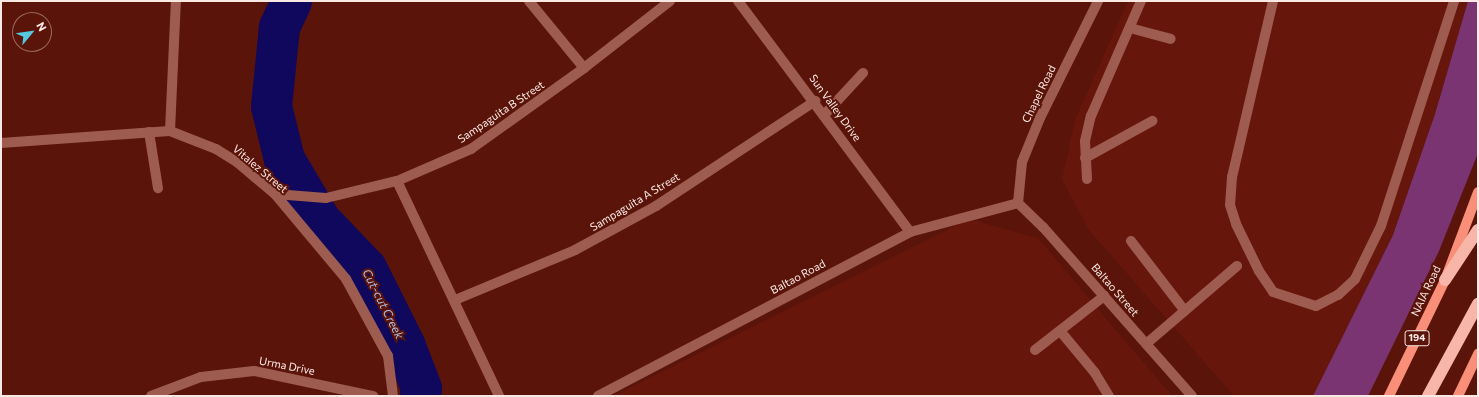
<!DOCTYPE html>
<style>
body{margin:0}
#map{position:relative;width:1479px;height:397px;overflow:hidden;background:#5a1409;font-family:Commissioner,sans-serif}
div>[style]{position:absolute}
.built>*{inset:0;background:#66160a}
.green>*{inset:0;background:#793471}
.river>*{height:41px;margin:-20.5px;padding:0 20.5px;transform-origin:20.5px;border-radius:20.5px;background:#0f085d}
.service>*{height:10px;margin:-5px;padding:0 5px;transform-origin:5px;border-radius:5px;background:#9e5c50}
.minor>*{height:10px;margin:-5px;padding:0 5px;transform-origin:5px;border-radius:5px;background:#9e5c50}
.primary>*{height:10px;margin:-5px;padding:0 5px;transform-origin:5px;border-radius:5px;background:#f98e79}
.motorway>*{height:12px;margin:-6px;padding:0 6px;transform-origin:6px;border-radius:6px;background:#f8b6a9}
span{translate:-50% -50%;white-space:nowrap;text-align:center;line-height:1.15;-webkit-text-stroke:4px #5a1409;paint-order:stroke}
.shield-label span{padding:1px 3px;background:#5a1409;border:1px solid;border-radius:3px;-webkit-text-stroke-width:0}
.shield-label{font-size:10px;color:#fae8e4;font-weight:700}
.street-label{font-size:11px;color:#fae8e4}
.water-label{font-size:12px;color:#aebcea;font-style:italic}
.frame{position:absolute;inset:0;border:2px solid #fae8e4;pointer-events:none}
.north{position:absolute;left:12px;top:12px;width:40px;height:40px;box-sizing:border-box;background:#5a1409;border:1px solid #9a6961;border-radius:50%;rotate:61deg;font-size:11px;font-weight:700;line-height:16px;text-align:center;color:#fae8e4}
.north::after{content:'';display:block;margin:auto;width:14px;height:18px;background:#55cadf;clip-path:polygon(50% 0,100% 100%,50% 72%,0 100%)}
</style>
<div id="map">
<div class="built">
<i style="clip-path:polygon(1128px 1px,1468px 1px,1435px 114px,1393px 235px,1313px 396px,1234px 396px,1088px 229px,1062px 179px,1075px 120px)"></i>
<i style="clip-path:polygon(969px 219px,1038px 238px,1172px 396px,613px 396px)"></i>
</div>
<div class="green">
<i style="clip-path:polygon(1468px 1px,1478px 1px,1478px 153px,1439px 251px,1368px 396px,1313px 396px,1393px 235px,1435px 114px)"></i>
</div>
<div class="river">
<i style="left:291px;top:1px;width:29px;rotate:115deg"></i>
<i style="left:279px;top:27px;width:79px;rotate:95.8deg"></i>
<i style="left:271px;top:106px;width:55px;rotate:76.2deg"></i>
<i style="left:284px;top:159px;width:71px;rotate:59.5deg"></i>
<i style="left:320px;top:220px;width:66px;rotate:46.2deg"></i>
<i style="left:366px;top:268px;width:87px;rotate:63.4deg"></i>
<i style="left:405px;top:346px;width:45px;rotate:69.1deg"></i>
<i style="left:421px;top:388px;width:8px;rotate:97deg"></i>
</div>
<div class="service">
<i style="left:1273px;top:1px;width:181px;rotate:103.1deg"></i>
<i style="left:1232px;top:177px;width:28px;rotate:94deg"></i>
<i style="left:1230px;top:205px;width:20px;rotate:72deg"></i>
<i style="left:1236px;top:224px;width:52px;rotate:63.9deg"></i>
<i style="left:1259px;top:271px;width:25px;rotate:56deg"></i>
<i style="left:1273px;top:292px;width:45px;rotate:18deg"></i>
<i style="left:1316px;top:306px;width:25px;rotate:-27deg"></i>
<i style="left:1338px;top:295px;width:23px;rotate:-43deg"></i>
<i style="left:1355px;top:279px;width:59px;rotate:-63.9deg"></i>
<i style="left:1381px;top:226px;width:237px;rotate:-72deg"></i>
<i style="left:1130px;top:28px;width:42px;rotate:15deg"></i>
<i style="left:825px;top:114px;width:56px;rotate:-47.2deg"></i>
<i style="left:170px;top:131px;width:130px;rotate:-87.4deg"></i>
<i style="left:149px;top:132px;width:57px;rotate:80.9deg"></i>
<i style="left:1085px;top:158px;width:77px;rotate:-28.9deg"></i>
<i style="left:1087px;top:179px;width:38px;rotate:-93deg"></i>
<i style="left:1085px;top:141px;width:26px;rotate:-77deg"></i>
<i style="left:1091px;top:116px;width:125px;rotate:-66.5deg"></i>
<i style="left:1131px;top:241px;width:88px;rotate:52.4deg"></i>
<i style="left:1061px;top:332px;width:53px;rotate:50.3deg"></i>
<i style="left:1095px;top:373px;width:27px;rotate:59deg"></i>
<i style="left:1146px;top:344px;width:120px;rotate:-40.6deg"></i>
<i style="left:1035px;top:350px;width:88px;rotate:-38deg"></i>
</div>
<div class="minor">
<i style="left:529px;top:1px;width:87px;rotate:50.6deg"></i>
<i style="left:738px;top:1px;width:288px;rotate:53.3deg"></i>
<i style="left:1px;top:143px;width:169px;rotate:-4.1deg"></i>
<i style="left:170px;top:131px;width:49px;rotate:21.4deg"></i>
<i style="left:216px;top:149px;width:26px;rotate:32deg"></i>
<i style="left:238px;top:163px;width:48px;rotate:40deg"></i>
<i style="left:275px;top:194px;width:111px;rotate:50.1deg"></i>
<i style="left:346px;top:279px;width:88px;rotate:61.4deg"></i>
<i style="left:388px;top:356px;width:40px;rotate:82.9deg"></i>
<i style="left:397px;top:181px;width:238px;rotate:64.6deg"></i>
<i style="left:275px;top:194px;width:51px;rotate:4.5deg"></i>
<i style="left:326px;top:198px;width:73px;rotate:-13.5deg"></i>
<i style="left:397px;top:181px;width:81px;rotate:-23.4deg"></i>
<i style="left:471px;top:149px;width:139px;rotate:-35.6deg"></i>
<i style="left:584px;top:68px;width:109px;rotate:-37.9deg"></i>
<i style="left:1018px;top:203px;width:35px;rotate:44deg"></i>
<i style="left:1043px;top:227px;width:225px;rotate:48.6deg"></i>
<i style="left:1018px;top:203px;width:41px;rotate:-84.4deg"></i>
<i style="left:1022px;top:162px;width:48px;rotate:-67.8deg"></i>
<i style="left:1040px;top:118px;width:131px;rotate:-63.6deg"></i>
<i style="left:455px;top:300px;width:130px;rotate:-22.6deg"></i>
<i style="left:575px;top:250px;width:92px;rotate:-28.5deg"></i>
<i style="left:656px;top:206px;width:191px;rotate:-33.4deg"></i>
<i style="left:151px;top:396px;width:53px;rotate:-20.8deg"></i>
<i style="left:201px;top:377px;width:53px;rotate:-6.5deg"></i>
<i style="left:254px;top:371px;width:122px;rotate:11.9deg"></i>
<i style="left:598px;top:396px;width:352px;rotate:-27.7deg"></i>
<i style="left:910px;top:232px;width:112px;rotate:-15deg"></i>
</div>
<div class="primary">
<i style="left:1389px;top:396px;width:129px;rotate:-64.2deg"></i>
<i style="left:1445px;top:280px;width:94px;rotate:-69.4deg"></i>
<i style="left:1458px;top:396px;width:47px;rotate:-64.5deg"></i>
</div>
<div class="motorway">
<i style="left:1445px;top:280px;width:60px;rotate:-56.6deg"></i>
<i style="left:1428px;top:396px;width:105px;rotate:-61.5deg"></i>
</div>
<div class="shield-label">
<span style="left:1417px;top:338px">194</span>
</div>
<div class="street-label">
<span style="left:1039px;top:94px;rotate:-64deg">Chapel Road</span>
<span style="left:835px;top:108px;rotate:54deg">Sun Valley Drive</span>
<span style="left:501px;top:112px;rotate:-34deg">Sampaguita B Street</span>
<span style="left:260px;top:169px;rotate:40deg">Vitalez Street</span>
<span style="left:635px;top:202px;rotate:-31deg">Sampaguita A Street</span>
<span style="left:798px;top:277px;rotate:-28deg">Baltao Road</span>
<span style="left:1115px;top:290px;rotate:49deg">Baltao Street</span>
<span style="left:1426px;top:291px;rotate:-65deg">NAIA Road</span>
<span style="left:287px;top:366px;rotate:11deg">Urma Drive</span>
</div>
<div class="water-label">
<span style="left:383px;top:304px;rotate:63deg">Cut-cut Creek</span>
</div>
<div class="frame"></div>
<div class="north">N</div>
</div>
